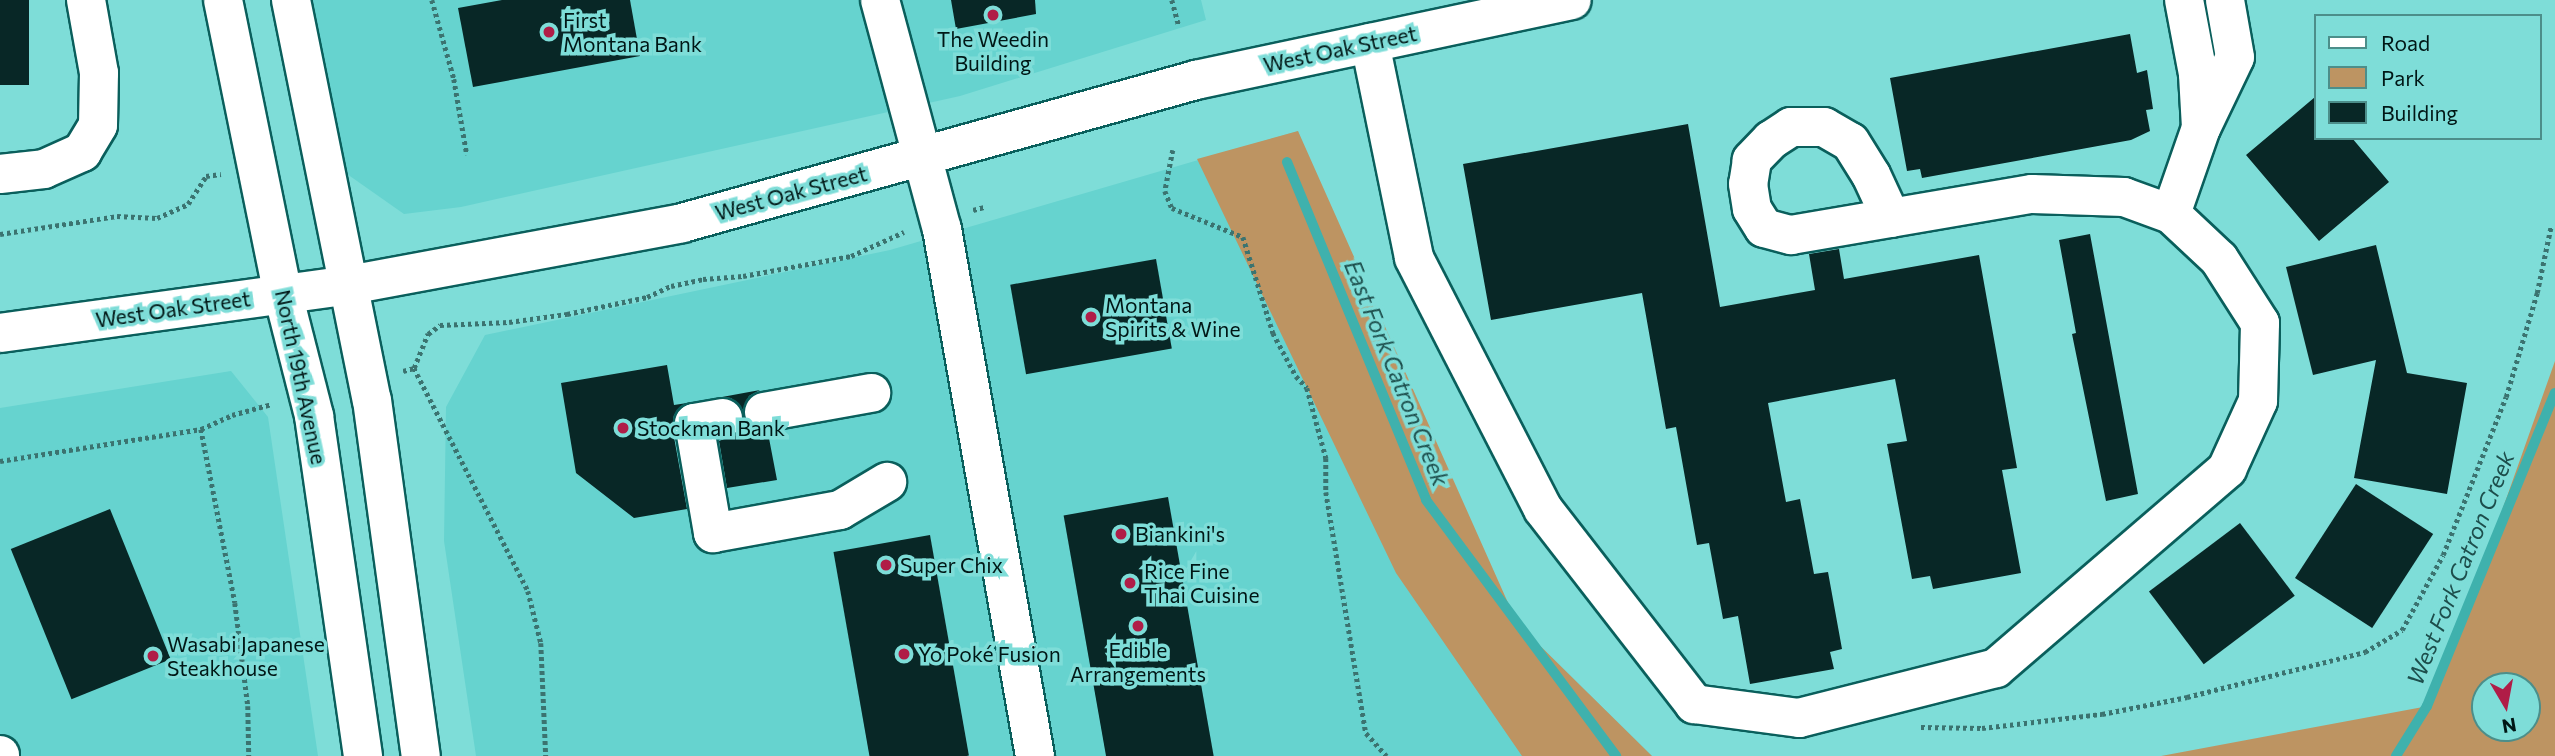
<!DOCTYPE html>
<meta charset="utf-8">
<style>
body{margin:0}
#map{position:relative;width:2555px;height:756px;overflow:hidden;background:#7eddd8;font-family:Commissioner,sans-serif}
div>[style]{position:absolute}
.built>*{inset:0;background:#66d3cf}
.green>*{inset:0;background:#bd9462}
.stream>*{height:10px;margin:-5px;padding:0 5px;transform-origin:5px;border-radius:5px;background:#3fb1ad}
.building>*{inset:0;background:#082726;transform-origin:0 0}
.path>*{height:4.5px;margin-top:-2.25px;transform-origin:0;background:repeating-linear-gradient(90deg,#3b7370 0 3.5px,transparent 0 7px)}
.roads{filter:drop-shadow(2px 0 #0a5f5c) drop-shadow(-2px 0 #0a5f5c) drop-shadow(0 2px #0a5f5c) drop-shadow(0 -2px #0a5f5c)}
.minor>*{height:38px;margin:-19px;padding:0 19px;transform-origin:19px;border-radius:19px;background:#fff}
.major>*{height:38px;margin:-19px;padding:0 19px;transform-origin:19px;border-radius:19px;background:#fff}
.dots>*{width:19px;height:19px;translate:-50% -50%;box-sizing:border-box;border:4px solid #7eddd8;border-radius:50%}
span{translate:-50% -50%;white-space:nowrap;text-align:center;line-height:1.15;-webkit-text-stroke:7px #7eddd8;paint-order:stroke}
.poi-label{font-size:21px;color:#001716}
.left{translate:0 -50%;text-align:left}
.street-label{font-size:21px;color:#001716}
.water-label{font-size:23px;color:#1d4e4c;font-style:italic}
.legend{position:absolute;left:2314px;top:14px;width:228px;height:126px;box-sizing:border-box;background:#7eddd8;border:2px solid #4c8e8a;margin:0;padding:9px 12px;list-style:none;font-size:21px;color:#001716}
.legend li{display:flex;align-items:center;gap:14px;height:35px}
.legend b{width:35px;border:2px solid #4c8e8a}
.north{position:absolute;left:2471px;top:672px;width:70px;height:70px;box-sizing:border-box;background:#7eddd8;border:2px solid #4c8e8a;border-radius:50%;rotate:170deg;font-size:19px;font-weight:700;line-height:28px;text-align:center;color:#001716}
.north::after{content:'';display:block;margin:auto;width:24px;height:32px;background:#b01d47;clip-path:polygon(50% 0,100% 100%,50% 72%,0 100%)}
</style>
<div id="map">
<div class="built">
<i style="clip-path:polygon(311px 0,1201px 0,1206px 20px,960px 96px,461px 207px,404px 214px,347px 174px)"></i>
<i style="clip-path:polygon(1298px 131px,1366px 306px,1517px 623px,1652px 756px,476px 756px,444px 541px,446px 407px,485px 335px,890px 250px)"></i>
<i style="clip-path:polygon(231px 371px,268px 417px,318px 756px,0 756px,0 408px)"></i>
</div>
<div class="green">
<i style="clip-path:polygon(1298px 131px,1517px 623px,1652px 756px,1522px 756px,1396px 573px,1197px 159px)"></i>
<i style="clip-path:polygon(evenodd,2555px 361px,2555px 756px,2161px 756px,2423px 707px,2447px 666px,2555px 361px,2527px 686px,2527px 728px,2485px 728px,2485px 686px,2527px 686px)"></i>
</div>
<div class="stream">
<i style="left:1287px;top:162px;width:365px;rotate:67.6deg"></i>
<i style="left:1426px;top:500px;width:319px;rotate:53.4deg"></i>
<i style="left:2396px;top:756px;width:59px;rotate:-58.2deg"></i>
<i style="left:2427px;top:706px;width:338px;rotate:-67.8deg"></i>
</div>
<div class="building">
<i style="left:0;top:0;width:29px;height:85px"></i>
<i style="clip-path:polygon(502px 0,630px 0,640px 56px,473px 87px,458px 8px)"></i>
<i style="clip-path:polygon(951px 0,1035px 0,1036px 14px,956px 29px)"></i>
<i style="clip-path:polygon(2130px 34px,2137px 73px,2147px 70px,2153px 109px,2146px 110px,2150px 131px,2131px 140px,1922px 178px,1920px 169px,1907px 171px,1890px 78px)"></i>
<i style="clip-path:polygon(2315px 97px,2315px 138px,2352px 138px,2389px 182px,2319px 241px,2246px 155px)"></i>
<i style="clip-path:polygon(1688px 124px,1720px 307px,1815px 290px,1809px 254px,1839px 249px,1844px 279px,1979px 255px,2017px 468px,2002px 470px,2021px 573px,1933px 589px,1930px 576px,1912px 579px,1887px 444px,1907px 441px,1895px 379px,1768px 403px,1786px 502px,1800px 499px,1814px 574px,1828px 572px,1842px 649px,1830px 652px,1834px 669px,1750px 684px,1738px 616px,1723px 619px,1709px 543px,1697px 545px,1676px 427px,1666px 429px,1642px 293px,1491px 320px,1463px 164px)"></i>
<i style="clip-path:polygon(2090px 234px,2138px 494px,2106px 501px,2072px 334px,2076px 333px,2059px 240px)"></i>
<i style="clip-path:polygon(2376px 245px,2407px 373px,2467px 383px,2447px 494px,2354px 478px,2376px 360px,2313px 375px,2286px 267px)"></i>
<i style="left:1156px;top:259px;width:91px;height:148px;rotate:80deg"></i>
<i style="clip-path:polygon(667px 365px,674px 405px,687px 403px,674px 415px,672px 426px,687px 509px,634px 518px,576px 473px,561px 383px)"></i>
<i style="clip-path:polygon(760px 390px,749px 396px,743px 410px,731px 398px,722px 397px)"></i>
<i style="clip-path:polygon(744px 420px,756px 432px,768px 433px,777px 480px,727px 488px,719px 441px,737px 434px)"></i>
<i style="left:2356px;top:484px;width:92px;height:112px;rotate:33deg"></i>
<i style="left:1168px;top:497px;width:263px;height:106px;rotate:80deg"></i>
<i style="left:110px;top:509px;width:162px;height:107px;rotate:68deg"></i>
<i style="left:2240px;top:523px;width:91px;height:114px;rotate:53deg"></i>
<i style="left:930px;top:535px;width:224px;height:98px;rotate:80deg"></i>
</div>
<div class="path">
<i style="left:432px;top:0;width:82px;rotate:74.4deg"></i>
<i style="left:454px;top:79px;width:77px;rotate:80.3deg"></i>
<i style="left:1172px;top:0;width:27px;rotate:75deg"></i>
<i style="left:1173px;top:150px;width:42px;rotate:101deg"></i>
<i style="left:1165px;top:191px;width:18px;rotate:68deg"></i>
<i style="left:1172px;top:208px;width:77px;rotate:22.2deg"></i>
<i style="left:1243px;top:237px;width:101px;rotate:72.6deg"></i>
<i style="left:1273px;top:333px;width:49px;rotate:61.9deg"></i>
<i style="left:1296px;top:376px;width:16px;rotate:47deg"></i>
<i style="left:1307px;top:388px;width:73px;rotate:74.8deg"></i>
<i style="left:1326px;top:458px;width:34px;rotate:90deg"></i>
<i style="left:1326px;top:492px;width:244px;rotate:80.6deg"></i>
<i style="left:1366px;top:733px;width:31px;rotate:48deg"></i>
<i style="left:973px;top:210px;width:11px;rotate:-15deg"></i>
<i style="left:0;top:234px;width:118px;rotate:-8.7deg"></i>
<i style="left:117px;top:216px;width:40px;rotate:2.9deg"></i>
<i style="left:157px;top:218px;width:34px;rotate:-24deg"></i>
<i style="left:188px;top:204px;width:33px;rotate:-57deg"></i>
<i style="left:206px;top:176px;width:15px;rotate:-8deg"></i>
<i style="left:414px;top:368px;width:250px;rotate:62.9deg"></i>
<i style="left:528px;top:591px;width:54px;rotate:76deg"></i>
<i style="left:541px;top:643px;width:113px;rotate:87.5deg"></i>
<i style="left:403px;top:371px;width:11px;rotate:-15deg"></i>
<i style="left:414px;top:368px;width:37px;rotate:-68deg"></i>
<i style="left:428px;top:334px;width:15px;rotate:-37deg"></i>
<i style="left:440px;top:325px;width:69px;rotate:-2.5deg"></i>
<i style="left:509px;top:322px;width:59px;rotate:-7.9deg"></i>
<i style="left:567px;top:314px;width:82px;rotate:-12deg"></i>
<i style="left:647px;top:297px;width:26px;rotate:-25deg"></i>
<i style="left:671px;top:286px;width:33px;rotate:-12deg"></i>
<i style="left:703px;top:279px;width:40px;rotate:-4.3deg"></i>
<i style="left:743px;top:276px;width:110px;rotate:-10.5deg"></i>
<i style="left:851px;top:256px;width:58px;rotate:-24.4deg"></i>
<i style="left:201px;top:429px;width:177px;rotate:78.9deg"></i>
<i style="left:235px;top:603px;width:104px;rotate:82.8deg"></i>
<i style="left:248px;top:706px;width:50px;rotate:88.9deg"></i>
<i style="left:0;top:461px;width:204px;rotate:-9deg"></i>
<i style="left:201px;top:429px;width:34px;rotate:-24deg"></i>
<i style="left:232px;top:415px;width:41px;rotate:-15.4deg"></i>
<i style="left:1921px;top:727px;width:61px;rotate:0.9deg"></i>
<i style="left:1982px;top:728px;width:121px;rotate:-6.7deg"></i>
<i style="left:2102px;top:714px;width:87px;rotate:-11.3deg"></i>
<i style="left:2187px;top:697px;width:184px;rotate:-14.2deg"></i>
<i style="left:2365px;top:652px;width:43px;rotate:-30.7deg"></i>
<i style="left:2402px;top:630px;width:85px;rotate:-61.3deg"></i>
<i style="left:2443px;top:555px;width:170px;rotate:-68.3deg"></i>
<i style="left:2506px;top:397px;width:109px;rotate:-73.4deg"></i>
<i style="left:2537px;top:293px;width:68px;rotate:-78.2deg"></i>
</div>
<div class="roads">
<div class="minor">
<i style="left:880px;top:0;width:237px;rotate:74.9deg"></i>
<i style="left:942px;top:229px;width:535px;rotate:79.99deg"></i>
<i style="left:1370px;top:43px;width:219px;rotate:78.4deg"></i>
<i style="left:1414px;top:258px;width:282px;rotate:62.8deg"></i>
<i style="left:1543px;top:509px;width:247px;rotate:52.2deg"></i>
<i style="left:1694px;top:704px;width:106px;rotate:7.6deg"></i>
<i style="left:1799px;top:718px;width:203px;rotate:-14.2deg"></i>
<i style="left:1996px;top:668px;width:305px;rotate:-40.7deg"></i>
<i style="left:2227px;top:469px;width:75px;rotate:-65.5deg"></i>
<i style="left:2258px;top:401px;width:78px;rotate:-88.5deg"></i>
<i style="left:2260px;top:323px;width:76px;rotate:-122.6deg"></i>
<i style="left:2219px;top:259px;width:66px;rotate:-136.8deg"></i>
<i style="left:2171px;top:214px;width:91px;rotate:-70.8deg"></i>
<i style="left:2201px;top:128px;width:54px;rotate:-93.2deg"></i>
<i style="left:2198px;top:74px;width:75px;rotate:-100.7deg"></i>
<i style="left:2202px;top:126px;width:76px;rotate:-64.4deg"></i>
<i style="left:2235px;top:57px;width:58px;rotate:-100deg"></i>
<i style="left:0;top:174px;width:44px;rotate:-6.5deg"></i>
<i style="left:44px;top:169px;width:42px;rotate:-24.1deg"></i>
<i style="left:82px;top:152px;width:31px;rotate:-59deg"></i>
<i style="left:98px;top:125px;width:52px;rotate:-88.9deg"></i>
<i style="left:99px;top:73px;width:74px;rotate:-100.1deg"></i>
<i style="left:1891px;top:218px;width:47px;rotate:-114.9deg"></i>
<i style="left:1871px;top:175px;width:39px;rotate:-122deg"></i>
<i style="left:1850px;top:142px;width:30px;rotate:-150deg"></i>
<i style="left:1824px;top:127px;width:33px;rotate:180deg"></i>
<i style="left:1791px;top:127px;width:24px;rotate:147deg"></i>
<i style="left:1771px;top:140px;width:28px;rotate:134deg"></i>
<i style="left:1752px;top:160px;width:24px;rotate:99deg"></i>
<i style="left:1748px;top:184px;width:25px;rotate:81deg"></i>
<i style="left:1752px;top:209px;width:22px;rotate:58deg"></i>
<i style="left:1764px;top:228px;width:28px;rotate:15deg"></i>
<i style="left:1791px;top:235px;width:244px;rotate:-9.7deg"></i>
<i style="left:2032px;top:194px;width:92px;rotate:1.9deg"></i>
<i style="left:2124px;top:197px;width:50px;rotate:19.9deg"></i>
<i style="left:764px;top:412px;width:109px;rotate:-10.1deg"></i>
<i style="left:723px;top:418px;width:29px;rotate:170deg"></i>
<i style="left:694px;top:423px;width:112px;rotate:80.2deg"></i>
<i style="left:713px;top:533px;width:129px;rotate:-10.3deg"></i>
<i style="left:840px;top:510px;width:55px;rotate:-30.8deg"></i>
<i style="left:0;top:755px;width:1px;rotate:90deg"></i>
</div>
<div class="major">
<i style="left:223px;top:0;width:300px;rotate:78.5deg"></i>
<i style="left:283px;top:294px;width:126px;rotate:75.7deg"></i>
<i style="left:314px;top:416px;width:344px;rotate:81.8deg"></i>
<i style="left:291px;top:0;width:408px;rotate:78.6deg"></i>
<i style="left:372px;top:400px;width:359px;rotate:82.2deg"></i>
<i style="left:0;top:333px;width:352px;rotate:-7.8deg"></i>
<i style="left:349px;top:285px;width:339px;rotate:-10.5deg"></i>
<i style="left:682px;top:223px;width:534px;rotate:-15.55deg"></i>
<i style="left:1196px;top:80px;width:384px;rotate:-12deg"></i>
</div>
</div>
<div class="dots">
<i style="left:993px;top:15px;background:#b01d47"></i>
<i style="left:549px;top:32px;background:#b01d47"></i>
<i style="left:1091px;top:317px;background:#b01d47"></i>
<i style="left:623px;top:428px;background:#b01d47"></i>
<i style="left:1121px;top:534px;background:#b01d47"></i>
<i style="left:886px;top:565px;background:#b01d47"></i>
<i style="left:1130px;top:583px;background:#b01d47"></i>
<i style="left:1138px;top:626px;background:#b01d47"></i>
<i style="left:904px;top:654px;background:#b01d47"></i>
<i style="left:153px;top:656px;background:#b01d47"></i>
</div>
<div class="poi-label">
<span class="left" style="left:563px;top:32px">First<br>Montana Bank</span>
<span style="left:993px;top:51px">The Weedin<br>Building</span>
<span class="left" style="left:1105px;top:317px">Montana<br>Spirits &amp; Wine</span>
<span class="left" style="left:637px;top:428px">Stockman Bank</span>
<span class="left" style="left:1135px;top:534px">Biankini's</span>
<span class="left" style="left:900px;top:565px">Super Chix</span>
<span class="left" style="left:1144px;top:583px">Rice Fine<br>Thai Cuisine</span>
<span class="left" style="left:167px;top:656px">Wasabi Japanese<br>Steakhouse</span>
<span style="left:1138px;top:662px">Edible<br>Arrangements</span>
<span class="left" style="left:918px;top:654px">Yo Poké Fusion</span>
</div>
<div class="street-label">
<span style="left:1340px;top:49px;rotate:-12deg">West Oak Street</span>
<span style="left:791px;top:193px;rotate:-15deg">West Oak Street</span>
<span style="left:173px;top:309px;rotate:-8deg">West Oak Street</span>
<span style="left:301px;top:377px;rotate:78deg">North 19th Avenue</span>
</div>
<div class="water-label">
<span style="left:1397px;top:373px;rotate:68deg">East Fork Catron Creek</span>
<span style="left:2460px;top:568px;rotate:-68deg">West Fork Catron Creek</span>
</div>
<ul class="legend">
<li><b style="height:9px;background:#fff"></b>Road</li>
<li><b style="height:19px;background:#bd9462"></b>Park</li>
<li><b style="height:19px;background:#082726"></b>Building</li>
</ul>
<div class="north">N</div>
</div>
